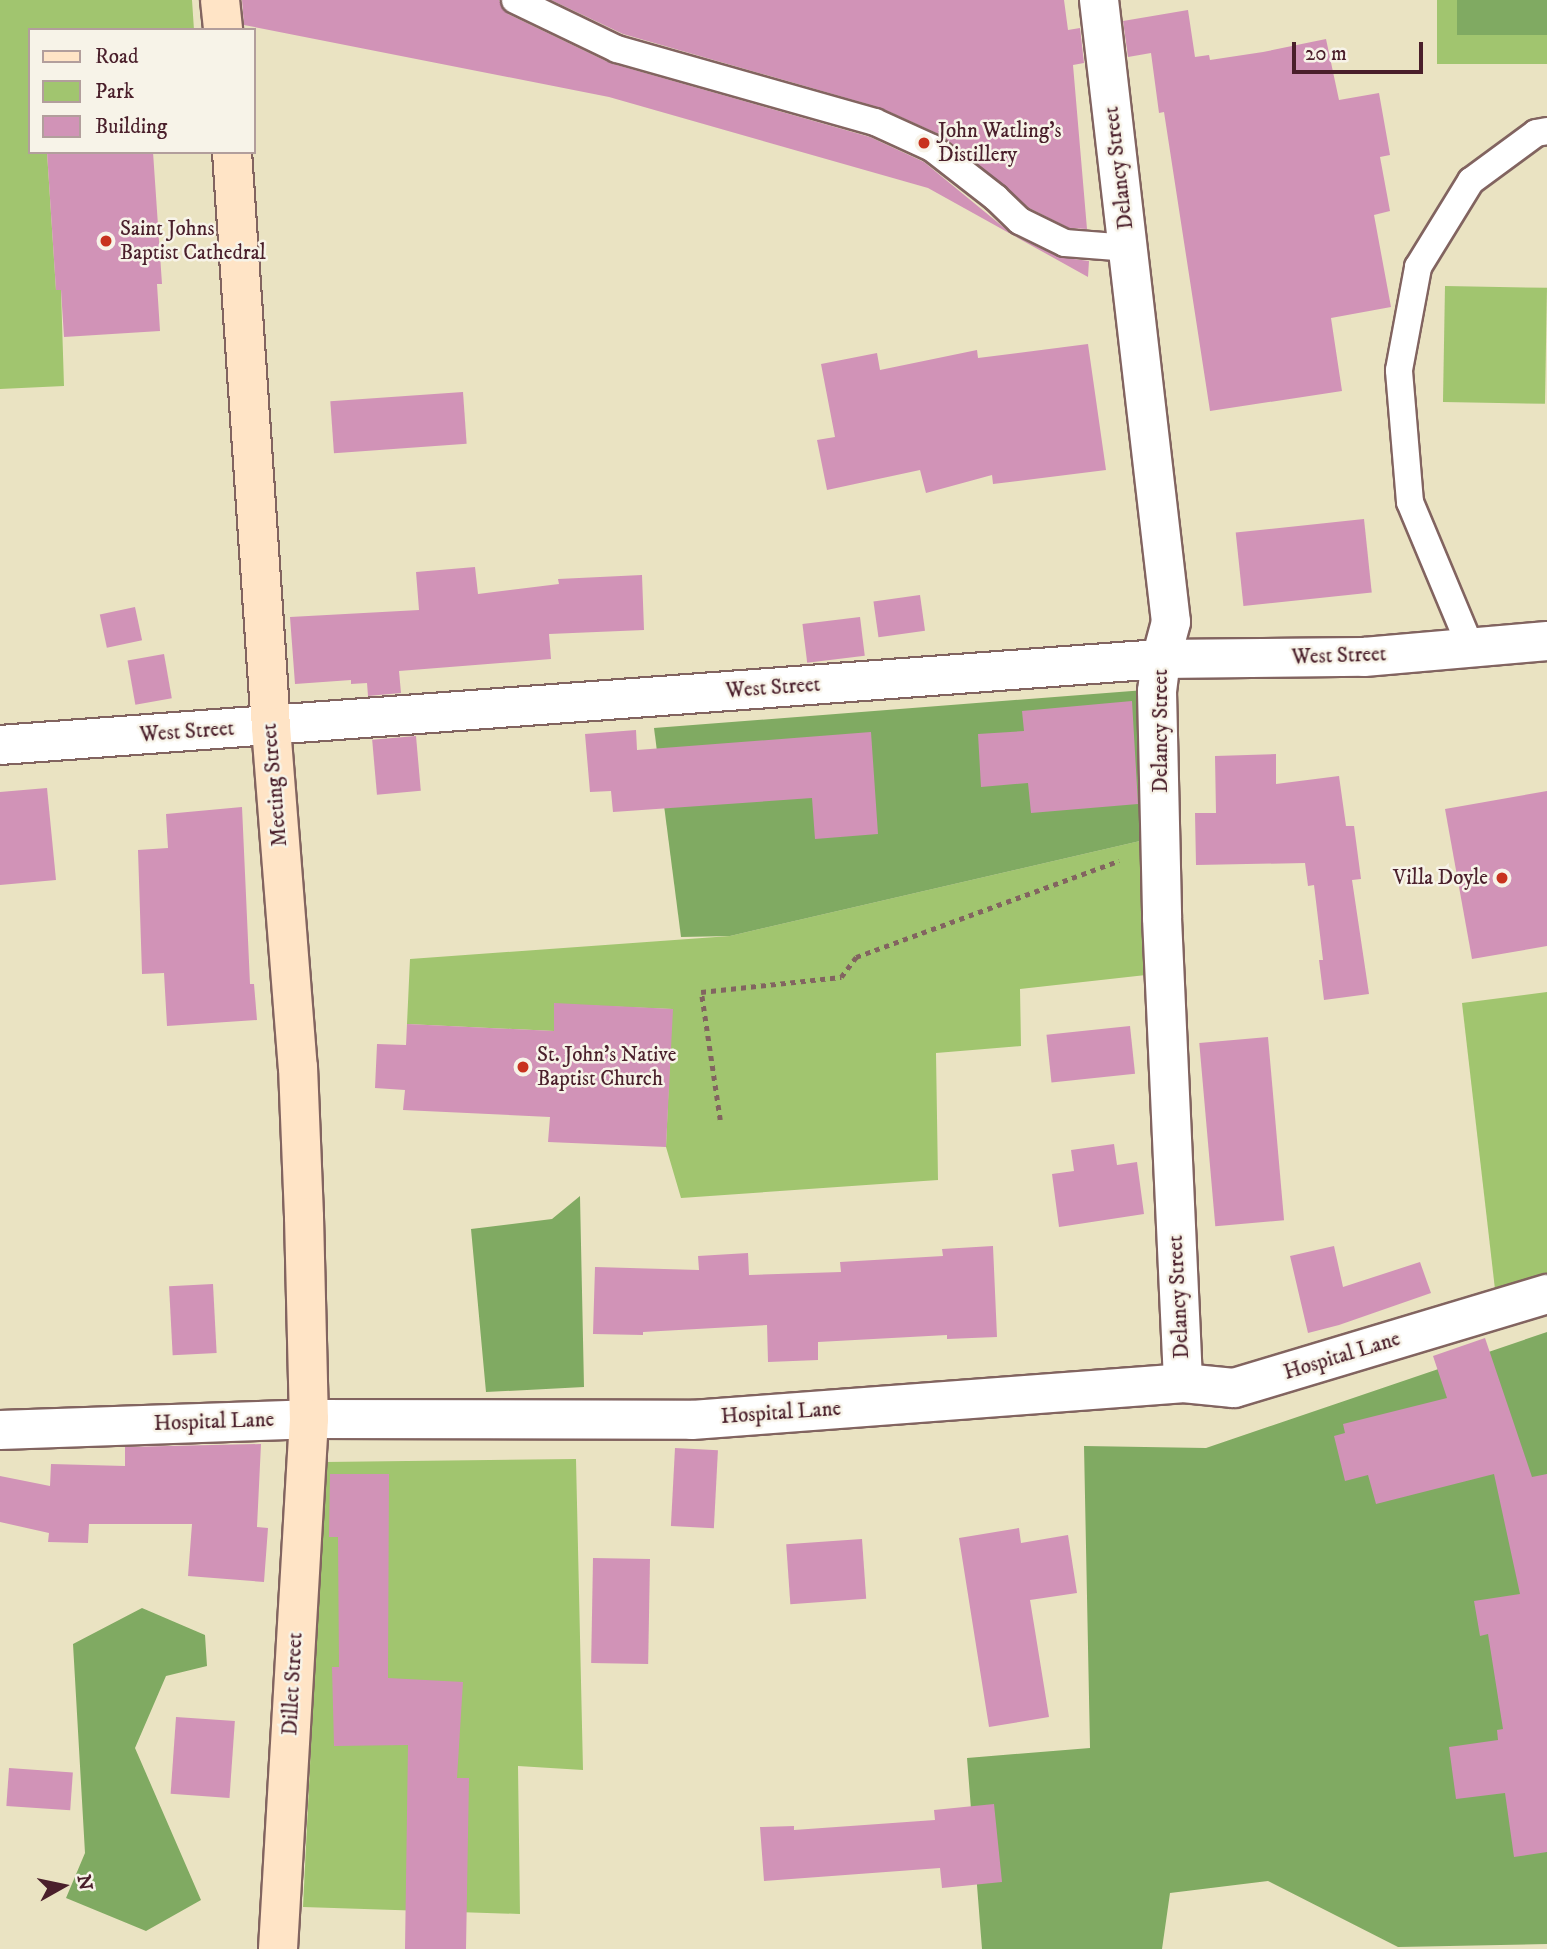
<!DOCTYPE html>
<style>
body{margin:0}
#map{position:relative;width:1547px;height:1949px;overflow:hidden;background:#eae3c2;font-family:"IM FELL DW Pica",serif}
div>[style]{position:absolute}
.green>*{inset:0;background:#a1c56f;transform-origin:0 0}
.forest>*{inset:0;background:#80aa62;transform-origin:0 0}
.building>*{inset:0;background:#d193b7;transform-origin:0 0}
.path>*{height:4.5px;margin-top:-2.25px;transform-origin:0;background:repeating-linear-gradient(90deg,#826460 0 5px,transparent 0 10px)}
.roads{filter:drop-shadow(2px 0 #826460) drop-shadow(-2px 0 #826460) drop-shadow(0 2px #826460) drop-shadow(0 -2px #826460)}
.lane>*{height:26px;margin:-13px;padding:0 13px;transform-origin:13px;border-radius:13px;background:#fff}
.street>*{height:38px;margin:-19px;padding:0 19px;transform-origin:19px;border-radius:19px;background:#fff}
.secondary>*{height:38px;margin:-19px;padding:0 19px;transform-origin:19px;border-radius:19px;background:#ffe4c6}
.dots>*{width:19px;height:19px;translate:-50% -50%;box-sizing:border-box;border:4px solid #f7f3e8;border-radius:50%}
span{translate:-50% -50%;white-space:nowrap;text-align:center;line-height:1.15;-webkit-text-stroke:5px #f7f3e8;paint-order:stroke}
.poi-label{font-size:21px;color:#4a1f2b}
.left{translate:0 -50%;text-align:left}
.right{translate:-100% -50%;text-align:right}
.street-label{font-size:21px;color:#4a1f2b}
.legend{position:absolute;left:28px;top:28px;width:228px;height:126px;box-sizing:border-box;background:#f7f3e8;border:2px solid #b29e9c;margin:0;padding:9px 12px;list-style:none;font-size:21px;color:#4a1f2b}
.legend li{display:flex;align-items:center;gap:14px;height:35px}
.legend b{width:35px;border:2px solid #b29e9c}
.north{position:absolute;left:28px;top:1851px;width:70px;height:70px;-webkit-text-stroke:5px #f7f3e8;paint-order:stroke;rotate:81deg;font-size:19px;font-weight:700;line-height:28px;text-align:center;color:#4a1f2b}
.north::after{content:'';display:block;margin:auto;width:24px;height:32px;background:#4a1f2b;clip-path:polygon(50% 0,100% 100%,50% 72%,0 100%)}
.scale{position:absolute;left:1292px;top:42px;width:131px;height:32px;box-sizing:border-box;border:4px solid #4a1f2b;border-top:0;padding-left:9px;font-size:21px;line-height:24px;white-space:nowrap;color:#4a1f2b;-webkit-text-stroke:5px #f7f3e8;paint-order:stroke}
</style>
<div id="map">
<div class="green">
<i style="clip-path:polygon(0 0,192px 0,194px 30px,30px 30px,30px 152px,47px 152px,56px 290px,61px 290px,64px 386px,0 389px)"></i>
<i style="left:1437px;top:0;width:110px;height:64px"></i>
<i style="left:1445px;top:286px;width:102px;height:116px;rotate:1deg"></i>
<i style="clip-path:polygon(1153px 838px,1155px 974px,1020px 989px,1021px 1046px,936px 1053px,938px 1180px,681px 1198px,666px 1147px,672px 1009px,554px 1004px,554px 1031px,407px 1024px,410px 959px,730px 936px)"></i>
<i style="clip-path:polygon(1547px 992px,1547px 1283px,1496px 1298px,1462px 1003px)"></i>
<i style="clip-path:polygon(576px 1459px,583px 1770px,518px 1766px,520px 1914px,303px 1907px,325px 1462px)"></i>
</div>
<div class="forest">
<i style="left:1457px;top:0;width:90px;height:35px"></i>
<i style="clip-path:polygon(1145px 690px,1153px 838px,730px 936px,681px 937px,654px 728px)"></i>
<i style="clip-path:polygon(580px 1196px,584px 1387px,486px 1392px,471px 1229px,552px 1219px)"></i>
<i style="clip-path:polygon(1547px 1332px,1547px 1944px,1398px 1947px,1268px 1881px,1170px 1893px,1162px 1949px,982px 1949px,967px 1758px,1090px 1748px,1084px 1446px,1206px 1448px)"></i>
<i style="clip-path:polygon(142px 1608px,205px 1635px,207px 1666px,166px 1676px,135px 1748px,201px 1900px,146px 1931px,66px 1898px,85px 1853px,73px 1644px)"></i>
</div>
<div class="building">
<i style="clip-path:polygon(242px 0,499px 0,508px 14px,610px 63px,870px 137px,924px 162px,1013px 235px,1059px 257px,1089px 261px,1088px 277px,928px 188px,609px 97px,244px 25px)"></i>
<i style="clip-path:polygon(551px 0,1064px 0,1068px 30px,1080px 28px,1084px 63px,1073px 65px,1087px 229px,1069px 228px,1029px 208px,941px 135px,881px 108px,623px 34px)"></i>
<i style="clip-path:polygon(1188px 10px,1195px 57px,1209px 55px,1210px 60px,1263px 52px,1326px 39px,1339px 100px,1379px 93px,1390px 155px,1380px 157px,1390px 211px,1374px 215px,1391px 307px,1331px 318px,1342px 391px,1210px 411px,1164px 112px,1159px 113px,1151px 53px,1128px 57px,1123px 21px)"></i>
<i style="clip-path:polygon(47px 152px,153px 152px,162px 284px,157px 284px,160px 331px,64px 337px,61px 290px,56px 290px)"></i>
<i style="clip-path:polygon(1088px 344px,1106px 470px,993px 484px,992px 475px,926px 493px,920px 470px,827px 490px,817px 440px,835px 437px,821px 364px,877px 353px,880px 370px,977px 350px,978px 358px)"></i>
<i style="left:463px;top:392px;width:52px;height:133px;rotate:86deg"></i>
<i style="left:1364px;top:519px;width:74px;height:129px;rotate:84deg"></i>
<i style="clip-path:polygon(475px 567px,478px 594px,559px 584px,558px 579px,642px 575px,644px 630px,549px 634px,551px 659px,399px 671px,401px 693px,368px 696px,367px 683px,351px 684px,351px 680px,295px 684px,290px 617px,419px 610px,416px 572px)"></i>
<i style="left:920px;top:595px;width:36px;height:47px;rotate:82deg"></i>
<i style="left:135px;top:607px;width:34px;height:36px;rotate:78deg"></i>
<i style="left:860px;top:617px;width:39px;height:58px;rotate:83deg"></i>
<i style="left:164px;top:654px;width:45px;height:37px;rotate:80deg"></i>
<i style="clip-path:polygon(1132px 701px,1138px 804px,1031px 813px,1028px 783px,981px 787px,978px 734px,1024px 731px,1022px 711px)"></i>
<i style="clip-path:polygon(636px 730px,637px 750px,871px 732px,878px 834px,815px 839px,812px 798px,613px 812px,611px 791px,590px 792px,585px 734px)"></i>
<i style="left:416px;top:736px;width:55px;height:44px;rotate:85deg"></i>
<i style="clip-path:polygon(1276px 754px,1276px 784px,1339px 776px,1346px 826px,1354px 826px,1361px 879px,1352px 880px,1369px 994px,1324px 1000px,1319px 960px,1323px 960px,1314px 885px,1308px 886px,1305px 863px,1196px 865px,1195px 813px,1216px 813px,1215px 756px)"></i>
<i style="clip-path:polygon(47px 788px,56px 880px,0 885px,0 792px)"></i>
<i style="clip-path:polygon(1547px 791px,1547px 946px,1472px 959px,1445px 809px)"></i>
<i style="clip-path:polygon(242px 807px,250px 984px,254px 984px,257px 1020px,167px 1026px,164px 973px,142px 974px,138px 850px,168px 848px,166px 814px)"></i>
<i style="clip-path:polygon(554px 1003px,673px 1009px,666px 1147px,548px 1142px,550px 1117px,403px 1110px,405px 1090px,375px 1088px,377px 1044px,406px 1045px,407px 1024px,554px 1031px)"></i>
<i style="left:1130px;top:1026px;width:48px;height:84px;rotate:84deg"></i>
<i style="left:1268px;top:1037px;width:184px;height:69px;rotate:85deg"></i>
<i style="clip-path:polygon(1114px 1144px,1117px 1165px,1137px 1162px,1144px 1214px,1059px 1227px,1052px 1174px,1074px 1171px,1071px 1150px)"></i>
<i style="clip-path:polygon(993px 1246px,997px 1337px,947px 1339px,947px 1335px,818px 1342px,818px 1360px,768px 1362px,767px 1325px,643px 1332px,643px 1335px,593px 1334px,595px 1267px,699px 1270px,698px 1256px,748px 1253px,749px 1275px,841px 1272px,840px 1262px,943px 1256px,942px 1249px)"></i>
<i style="clip-path:polygon(1334px 1246px,1343px 1287px,1420px 1262px,1431px 1293px,1339px 1325px,1308px 1333px,1290px 1256px)"></i>
<i style="left:213px;top:1284px;width:69px;height:44px;rotate:87deg"></i>
<i style="clip-path:polygon(1485px 1338px,1532px 1477px,1547px 1474px,1547px 1852px,1514px 1857px,1505px 1793px,1456px 1799px,1449px 1747px,1498px 1740px,1497px 1730px,1503px 1729px,1488px 1634px,1480px 1636px,1474px 1601px,1520px 1594px,1494px 1474px,1376px 1504px,1368px 1475px,1345px 1481px,1334px 1436px,1345px 1433px,1343px 1424px,1447px 1398px,1433px 1356px)"></i>
<i style="clip-path:polygon(261px 1444px,257px 1527px,268px 1528px,264px 1582px,188px 1576px,192px 1524px,89px 1524px,88px 1543px,48px 1542px,49px 1533px,0 1522px,0 1476px,50px 1486px,51px 1464px,125px 1466px,125px 1447px)"></i>
<i style="left:675px;top:1448px;width:43px;height:78px;rotate:3deg"></i>
<i style="clip-path:polygon(330px 1474px,389px 1474px,388px 1678px,463px 1682px,457px 1778px,469px 1778px,466px 1949px,405px 1949px,408px 1745px,334px 1746px,332px 1667px,339px 1667px,338px 1537px,329px 1537px)"></i>
<i style="clip-path:polygon(1019px 1528px,1021px 1543px,1068px 1535px,1077px 1593px,1030px 1600px,1049px 1717px,989px 1727px,959px 1538px)"></i>
<i style="left:862px;top:1539px;width:60px;height:76px;rotate:86deg"></i>
<i style="left:593px;top:1558px;width:57px;height:105px;rotate:1deg"></i>
<i style="left:176px;top:1717px;width:59px;height:77px;rotate:4deg"></i>
<i style="left:9px;top:1768px;width:64px;height:38px;rotate:4deg"></i>
<i style="clip-path:polygon(994px 1804px,1002px 1882px,942px 1888px,940px 1868px,764px 1881px,760px 1827px,794px 1826px,794px 1830px,935px 1820px,934px 1810px)"></i>
</div>
<div class="path">
<i style="left:720px;top:1120px;width:129px;rotate:-98.4deg"></i>
<i style="left:701px;top:992px;width:141px;rotate:-6.1deg"></i>
<i style="left:841px;top:977px;width:25px;rotate:-53deg"></i>
<i style="left:856px;top:957px;width:280px;rotate:-20.1deg"></i>
</div>
<div class="roads">
<div class="lane">
<i style="left:515px;top:0;width:113px;rotate:25.7deg"></i>
<i style="left:617px;top:49px;width:268px;rotate:15.8deg"></i>
<i style="left:875px;top:122px;width:63px;rotate:24.5deg"></i>
<i style="left:932px;top:148px;width:81px;rotate:38deg"></i>
<i style="left:996px;top:198px;width:33px;rotate:44deg"></i>
<i style="left:1020px;top:221px;width:50px;rotate:26.1deg"></i>
<i style="left:1065px;top:243px;width:64px;rotate:4.5deg"></i>
<i style="left:1471px;top:648px;width:158px;rotate:-112.7deg"></i>
<i style="left:1410px;top:502px;width:132px;rotate:-94.8deg"></i>
<i style="left:1399px;top:370px;width:105px;rotate:-79.5deg"></i>
<i style="left:1418px;top:267px;width:101px;rotate:-58.4deg"></i>
<i style="left:1471px;top:181px;width:81px;rotate:-36.4deg"></i>
<i style="left:1536px;top:133px;width:11px;rotate:-10deg"></i>
</div>
<div class="street">
<i style="left:1099px;top:0;width:626px;rotate:83.4deg"></i>
<i style="left:1171px;top:622px;width:38px;rotate:105deg"></i>
<i style="left:1161px;top:659px;width:32px;rotate:97deg"></i>
<i style="left:1157px;top:691px;width:227px;rotate:88.7deg"></i>
<i style="left:1162px;top:918px;width:465px;rotate:87.4deg"></i>
<i style="left:0;top:745px;width:1164px;rotate:-4.24deg"></i>
<i style="left:1161px;top:659px;width:203px;rotate:-0.6deg"></i>
<i style="left:1364px;top:657px;width:184px;rotate:-5deg"></i>
<i style="left:0;top:1430px;width:309px;rotate:-2deg"></i>
<i style="left:309px;top:1419px;width:383px;rotate:0.1deg"></i>
<i style="left:692px;top:1420px;width:492px;rotate:-4.3deg"></i>
<i style="left:1183px;top:1383px;width:51px;rotate:5.6deg"></i>
<i style="left:1234px;top:1388px;width:327px;rotate:-16.7deg"></i>
</div>
<div class="secondary">
<i style="left:220px;top:0;width:30px;rotate:84deg"></i>
<i style="left:232px;top:152px;width:576px;rotate:86.12deg"></i>
<i style="left:271px;top:727px;width:341px;rotate:85.5deg"></i>
<i style="left:298px;top:1067px;width:150px;rotate:87.7deg"></i>
<i style="left:304px;top:1217px;width:202px;rotate:88.6deg"></i>
<i style="left:309px;top:1419px;width:531px;rotate:93.35deg"></i>
</div>
</div>
<div class="dots">
<i style="left:924px;top:143px;background:#c8321e"></i>
<i style="left:106px;top:241px;background:#c8321e"></i>
<i style="left:1502px;top:878px;background:#c8321e"></i>
<i style="left:523px;top:1067px;background:#c8321e"></i>
</div>
<div class="poi-label">
<span class="left" style="left:938px;top:143px">John Watling's<br>Distillery</span>
<span class="left" style="left:120px;top:241px">Saint Johns<br>Baptist Cathedral</span>
<span class="right" style="left:1488px;top:878px">Villa Doyle</span>
<span class="left" style="left:537px;top:1067px">St. John's Native<br>Baptist Church</span>
</div>
<div class="street-label">
<span style="left:1119px;top:168px;rotate:-97deg">Delancy Street</span>
<span style="left:1339px;top:656px;rotate:-2deg">West Street</span>
<span style="left:773px;top:688px;rotate:-4deg">West Street</span>
<span style="left:1161px;top:731px;rotate:-90deg">Delancy Street</span>
<span style="left:187px;top:732px;rotate:-4deg">West Street</span>
<span style="left:275px;top:785px;rotate:-95deg">Meeting Street</span>
<span style="left:1179px;top:1297px;rotate:-93deg">Delancy Street</span>
<span style="left:1342px;top:1356px;rotate:-17deg">Hospital Lane</span>
<span style="left:781px;top:1413px;rotate:-4deg">Hospital Lane</span>
<span style="left:214px;top:1422px;rotate:-2deg">Hospital Lane</span>
<span style="left:293px;top:1684px;rotate:-87deg">Dillet Street</span>
</div>
<ul class="legend">
<li><b style="height:9px;background:#ffe4c6"></b>Road</li>
<li><b style="height:19px;background:#a1c56f"></b>Park</li>
<li><b style="height:19px;background:#d193b7"></b>Building</li>
</ul>
<div class="north">N</div>
<div class="scale">20 m</div>
</div>
